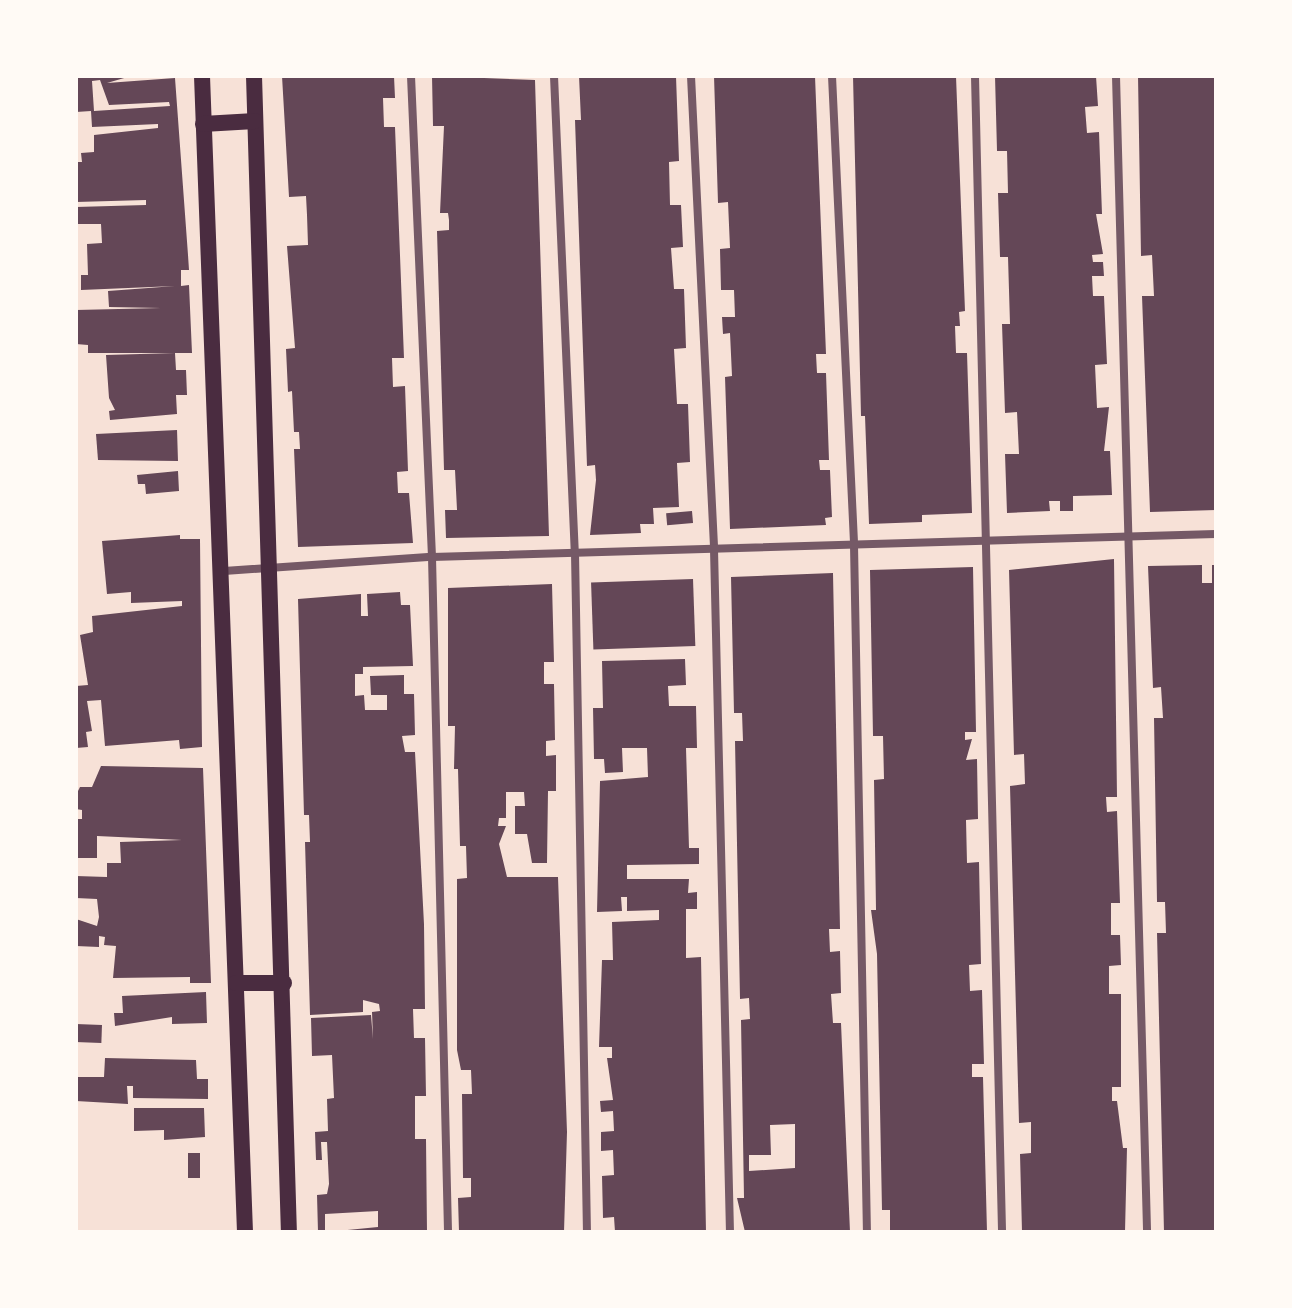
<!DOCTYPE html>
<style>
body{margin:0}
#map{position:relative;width:1292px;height:1308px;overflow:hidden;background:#f7e1d7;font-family:"Work Sans",sans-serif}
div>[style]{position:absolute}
.building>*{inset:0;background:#644757;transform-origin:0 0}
.minor>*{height:8px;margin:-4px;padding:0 4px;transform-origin:4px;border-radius:4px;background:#755966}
.secondary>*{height:16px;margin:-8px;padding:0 8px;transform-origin:8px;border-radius:8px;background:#4a2c40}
span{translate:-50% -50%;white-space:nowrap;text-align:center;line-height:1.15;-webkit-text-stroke:8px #fffaf5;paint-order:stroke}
.frame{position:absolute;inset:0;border:78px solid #fffaf5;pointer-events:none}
</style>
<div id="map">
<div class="building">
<i style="clip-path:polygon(evenodd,76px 76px,131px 76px,107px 83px,175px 78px,188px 255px,189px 270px,181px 270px,181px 286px,189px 285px,192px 353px,88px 353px,88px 345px,76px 344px,76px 310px,161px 308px,109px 307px,108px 291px,175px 286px,81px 290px,81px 275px,88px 275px,87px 244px,102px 243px,101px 224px,76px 224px,76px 207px,146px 205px,146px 200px,76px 202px,76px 162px,82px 162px,81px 153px,94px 152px,94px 135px,158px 128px,158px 124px,92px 127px,91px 111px,76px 112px,76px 76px,100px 80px,109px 105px,169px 102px,170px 106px,94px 111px,92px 81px,100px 80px)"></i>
<i style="clip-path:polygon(282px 76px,394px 76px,395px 98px,383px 98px,384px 127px,395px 127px,404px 358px,392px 358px,393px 387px,405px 386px,408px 471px,397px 472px,398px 493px,409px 493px,413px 543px,298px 547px,294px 449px,300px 449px,299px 432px,294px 432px,292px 391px,288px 392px,286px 349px,295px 348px,287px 246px,308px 245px,307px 215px,306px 196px,289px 197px)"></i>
<i style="clip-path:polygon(432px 76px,535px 80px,549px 536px,446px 538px,445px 510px,457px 510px,455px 470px,444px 470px,437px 231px,449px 230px,449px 220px,448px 213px,440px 213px,444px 126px,433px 126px)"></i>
<i style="clip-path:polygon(579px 76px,676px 76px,679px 161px,669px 162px,670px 205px,681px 205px,683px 247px,671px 248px,674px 289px,684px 289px,686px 348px,674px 349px,677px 404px,688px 404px,690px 462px,677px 463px,679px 507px,653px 508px,654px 524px,640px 524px,641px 533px,590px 535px,596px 480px,595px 465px,587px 466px,575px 120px,581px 120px)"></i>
<i style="clip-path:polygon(714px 76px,815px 76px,826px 354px,816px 354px,817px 373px,826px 373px,829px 460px,819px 460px,820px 470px,830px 470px,832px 517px,825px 518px,826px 525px,730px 529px,725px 377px,732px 376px,730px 333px,723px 334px,722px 317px,735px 317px,734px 290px,721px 290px,720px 249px,730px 248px,728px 202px,718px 203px)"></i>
<i style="clip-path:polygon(853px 76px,956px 76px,965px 311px,959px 312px,960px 326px,955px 326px,956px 353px,967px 353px,972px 513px,922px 515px,922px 522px,869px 524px,865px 416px,861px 416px)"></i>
<i style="clip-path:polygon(995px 76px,1096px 76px,1098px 106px,1085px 107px,1087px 133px,1099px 132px,1102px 214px,1096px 214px,1103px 254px,1092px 255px,1093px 262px,1103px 262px,1104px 276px,1092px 276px,1093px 296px,1104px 296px,1107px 364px,1095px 365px,1097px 408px,1109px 407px,1104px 451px,1110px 451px,1112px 495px,1073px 496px,1073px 511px,1060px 511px,1060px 501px,1049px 501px,1050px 511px,1007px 513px,1005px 454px,1019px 454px,1017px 412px,1005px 413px,1002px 324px,1010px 324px,1008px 257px,1000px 257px,998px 193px,1008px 193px,1007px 151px,997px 151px)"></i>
<i style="clip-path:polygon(1138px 76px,1216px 76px,1216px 510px,1150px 512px,1142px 296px,1154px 296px,1152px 255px,1141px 256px)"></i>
<i style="clip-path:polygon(175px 353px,176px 370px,186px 370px,187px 395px,176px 395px,177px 414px,110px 420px,109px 411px,115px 410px,109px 398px,106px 355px)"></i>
<i style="clip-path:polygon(177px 430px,178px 461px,98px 460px,96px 434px)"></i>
<i style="clip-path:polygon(178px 471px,179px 491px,146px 494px,145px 484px,138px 484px,137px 475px)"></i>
<i style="left:692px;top:511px;width:12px;height:26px;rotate:85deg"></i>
<i style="clip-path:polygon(180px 535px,180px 539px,200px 539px,202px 747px,180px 749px,179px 740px,105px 746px,101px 700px,87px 701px,92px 731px,86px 732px,88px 747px,76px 748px,76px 686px,88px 685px,80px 635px,93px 632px,92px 616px,182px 606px,182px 601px,131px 603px,131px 592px,107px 594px,102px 541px)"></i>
<i style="clip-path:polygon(1114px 559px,1117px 797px,1106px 797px,1107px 812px,1117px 811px,1120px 903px,1111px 903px,1111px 935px,1120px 935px,1121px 965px,1109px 966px,1109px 994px,1121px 994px,1121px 1087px,1112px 1087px,1112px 1101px,1117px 1101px,1123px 1148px,1127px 1148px,1125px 1232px,1022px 1232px,1020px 1154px,1031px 1153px,1031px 1122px,1019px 1123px,1010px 786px,1025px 784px,1024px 754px,1014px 755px,1009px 570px)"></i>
<i style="clip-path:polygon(1202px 565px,1202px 583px,1212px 583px,1212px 565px,1216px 565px,1216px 1232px,1164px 1232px,1157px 933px,1166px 933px,1165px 902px,1157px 902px,1154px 718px,1163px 718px,1161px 687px,1153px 688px,1148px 566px)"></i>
<i style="clip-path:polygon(973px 567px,976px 732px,965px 732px,965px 740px,972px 739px,966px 760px,977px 759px,978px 819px,966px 820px,967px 863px,979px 862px,981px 964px,969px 965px,970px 991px,982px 990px,984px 1064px,972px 1064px,972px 1077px,983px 1077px,987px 1232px,890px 1232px,890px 1210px,882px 1210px,877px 954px,871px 910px,876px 910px,874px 780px,884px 779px,883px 736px,873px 736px,870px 570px)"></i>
<i style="clip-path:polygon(evenodd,833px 573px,840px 929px,829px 929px,830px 952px,840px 951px,841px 993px,831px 994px,833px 1023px,841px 1023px,850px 1232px,745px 1232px,737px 1198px,744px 1198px,741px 1020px,750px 1019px,749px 998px,740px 999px,735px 741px,743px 741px,742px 713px,734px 713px,731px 577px,833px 573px,795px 1124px,795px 1168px,749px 1171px,749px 1155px,771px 1155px,770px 1125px,795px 1124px)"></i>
<i style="left:693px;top:579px;width:67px;height:102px;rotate:88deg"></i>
<i style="clip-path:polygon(552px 584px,554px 662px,544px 662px,544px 684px,554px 684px,555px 740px,546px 741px,546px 756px,556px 755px,556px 791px,548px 791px,547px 863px,532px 863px,527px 834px,515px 834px,515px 806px,525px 806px,524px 792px,506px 792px,506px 818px,499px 818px,498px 826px,506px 826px,499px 844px,507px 877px,558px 877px,567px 1132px,564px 1232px,459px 1232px,458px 1198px,471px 1197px,471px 1178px,463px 1178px,462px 1094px,472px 1094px,471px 1070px,461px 1070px,457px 1050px,457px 879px,467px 878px,466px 846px,460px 846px,458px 769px,454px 769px,455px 726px,448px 726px,448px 588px)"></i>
<i style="clip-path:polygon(400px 592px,401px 605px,410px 605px,413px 666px,363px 667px,363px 674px,355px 674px,355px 696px,364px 695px,365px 710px,387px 710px,387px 695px,371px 695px,370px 676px,404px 675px,404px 694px,414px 694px,415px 735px,402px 736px,405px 752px,415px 752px,424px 924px,425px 1009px,413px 1009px,414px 1038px,425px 1038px,426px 1096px,415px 1096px,415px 1139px,426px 1139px,427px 1232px,327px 1232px,378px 1227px,378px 1211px,325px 1214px,325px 1232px,318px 1232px,317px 1195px,327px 1194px,329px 1184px,327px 1142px,321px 1142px,322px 1160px,316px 1160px,315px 1132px,328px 1131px,327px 1099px,334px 1098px,332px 1055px,312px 1056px,311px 1018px,371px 1015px,373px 1039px,372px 1012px,380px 1011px,379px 1004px,363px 1000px,363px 1012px,310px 1015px,305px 842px,310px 842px,309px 815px,304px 815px,298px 599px,361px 594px,361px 616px,368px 616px,367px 594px)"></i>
<i style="clip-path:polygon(685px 659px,686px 685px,668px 686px,669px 706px,696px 706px,697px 748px,686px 748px,689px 848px,699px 848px,699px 864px,627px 865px,627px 879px,689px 879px,688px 893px,697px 892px,697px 909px,686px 909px,686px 958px,701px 957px,706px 1232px,615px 1232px,614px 1217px,603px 1218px,602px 1176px,614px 1175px,613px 1150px,601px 1151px,601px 1132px,614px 1131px,613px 1111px,601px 1112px,600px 1101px,613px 1100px,607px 1058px,612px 1058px,612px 1047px,599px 1047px,602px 960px,613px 960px,612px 922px,659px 920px,659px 910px,627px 911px,627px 897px,621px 897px,622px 911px,597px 912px,600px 781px,648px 777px,647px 748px,622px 748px,623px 772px,605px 773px,604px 759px,594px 759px,593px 708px,603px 708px,602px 661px)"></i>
<i style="clip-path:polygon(101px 766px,203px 768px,211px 983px,190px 983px,190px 977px,113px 978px,116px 946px,104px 945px,105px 937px,99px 936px,99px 947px,76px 946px,76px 919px,97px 926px,99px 917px,97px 899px,76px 898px,76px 876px,107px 877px,107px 863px,121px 863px,120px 842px,182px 840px,97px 836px,97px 858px,76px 858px,76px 819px,82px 819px,82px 810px,76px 809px,76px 795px,80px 787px,92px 787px)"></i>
<i style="clip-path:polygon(206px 992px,207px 1023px,172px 1024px,172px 1017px,115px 1026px,114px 1013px,123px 1013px,122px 996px)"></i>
<i style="left:76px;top:1024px;width:26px;height:18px;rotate:2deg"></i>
<i style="clip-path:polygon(105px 1058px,196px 1060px,197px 1079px,208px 1079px,208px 1099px,133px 1098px,133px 1086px,127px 1086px,128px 1104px,76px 1101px,76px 1077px,104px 1077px)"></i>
<i style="clip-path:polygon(134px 1108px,204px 1108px,205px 1137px,164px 1140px,164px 1130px,134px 1131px)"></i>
<i style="left:188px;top:1153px;width:12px;height:25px"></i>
</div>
<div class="minor">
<i style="left:411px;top:76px;width:481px;rotate:87.5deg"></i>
<i style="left:432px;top:557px;width:675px;rotate:88.64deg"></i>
<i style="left:554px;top:76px;width:477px;rotate:87.5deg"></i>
<i style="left:575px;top:553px;width:679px;rotate:88.99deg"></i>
<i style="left:691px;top:76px;width:474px;rotate:87.2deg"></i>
<i style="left:714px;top:549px;width:683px;rotate:88.66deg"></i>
<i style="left:832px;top:76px;width:470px;rotate:87.3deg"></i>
<i style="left:854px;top:545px;width:687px;rotate:88.92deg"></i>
<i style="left:975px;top:76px;width:1156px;rotate:88.66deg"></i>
<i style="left:1116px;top:76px;width:1156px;rotate:88.46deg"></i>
<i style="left:224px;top:571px;width:208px;rotate:-3.9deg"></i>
<i style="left:432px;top:557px;width:784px;rotate:-1.68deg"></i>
</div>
<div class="secondary">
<i style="left:202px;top:76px;width:1157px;rotate:87.87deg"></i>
<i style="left:254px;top:76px;width:1157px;rotate:88.27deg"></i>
<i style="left:203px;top:124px;width:52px;rotate:-3.3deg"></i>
<i style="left:236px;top:983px;width:48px"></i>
</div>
<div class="frame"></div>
</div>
